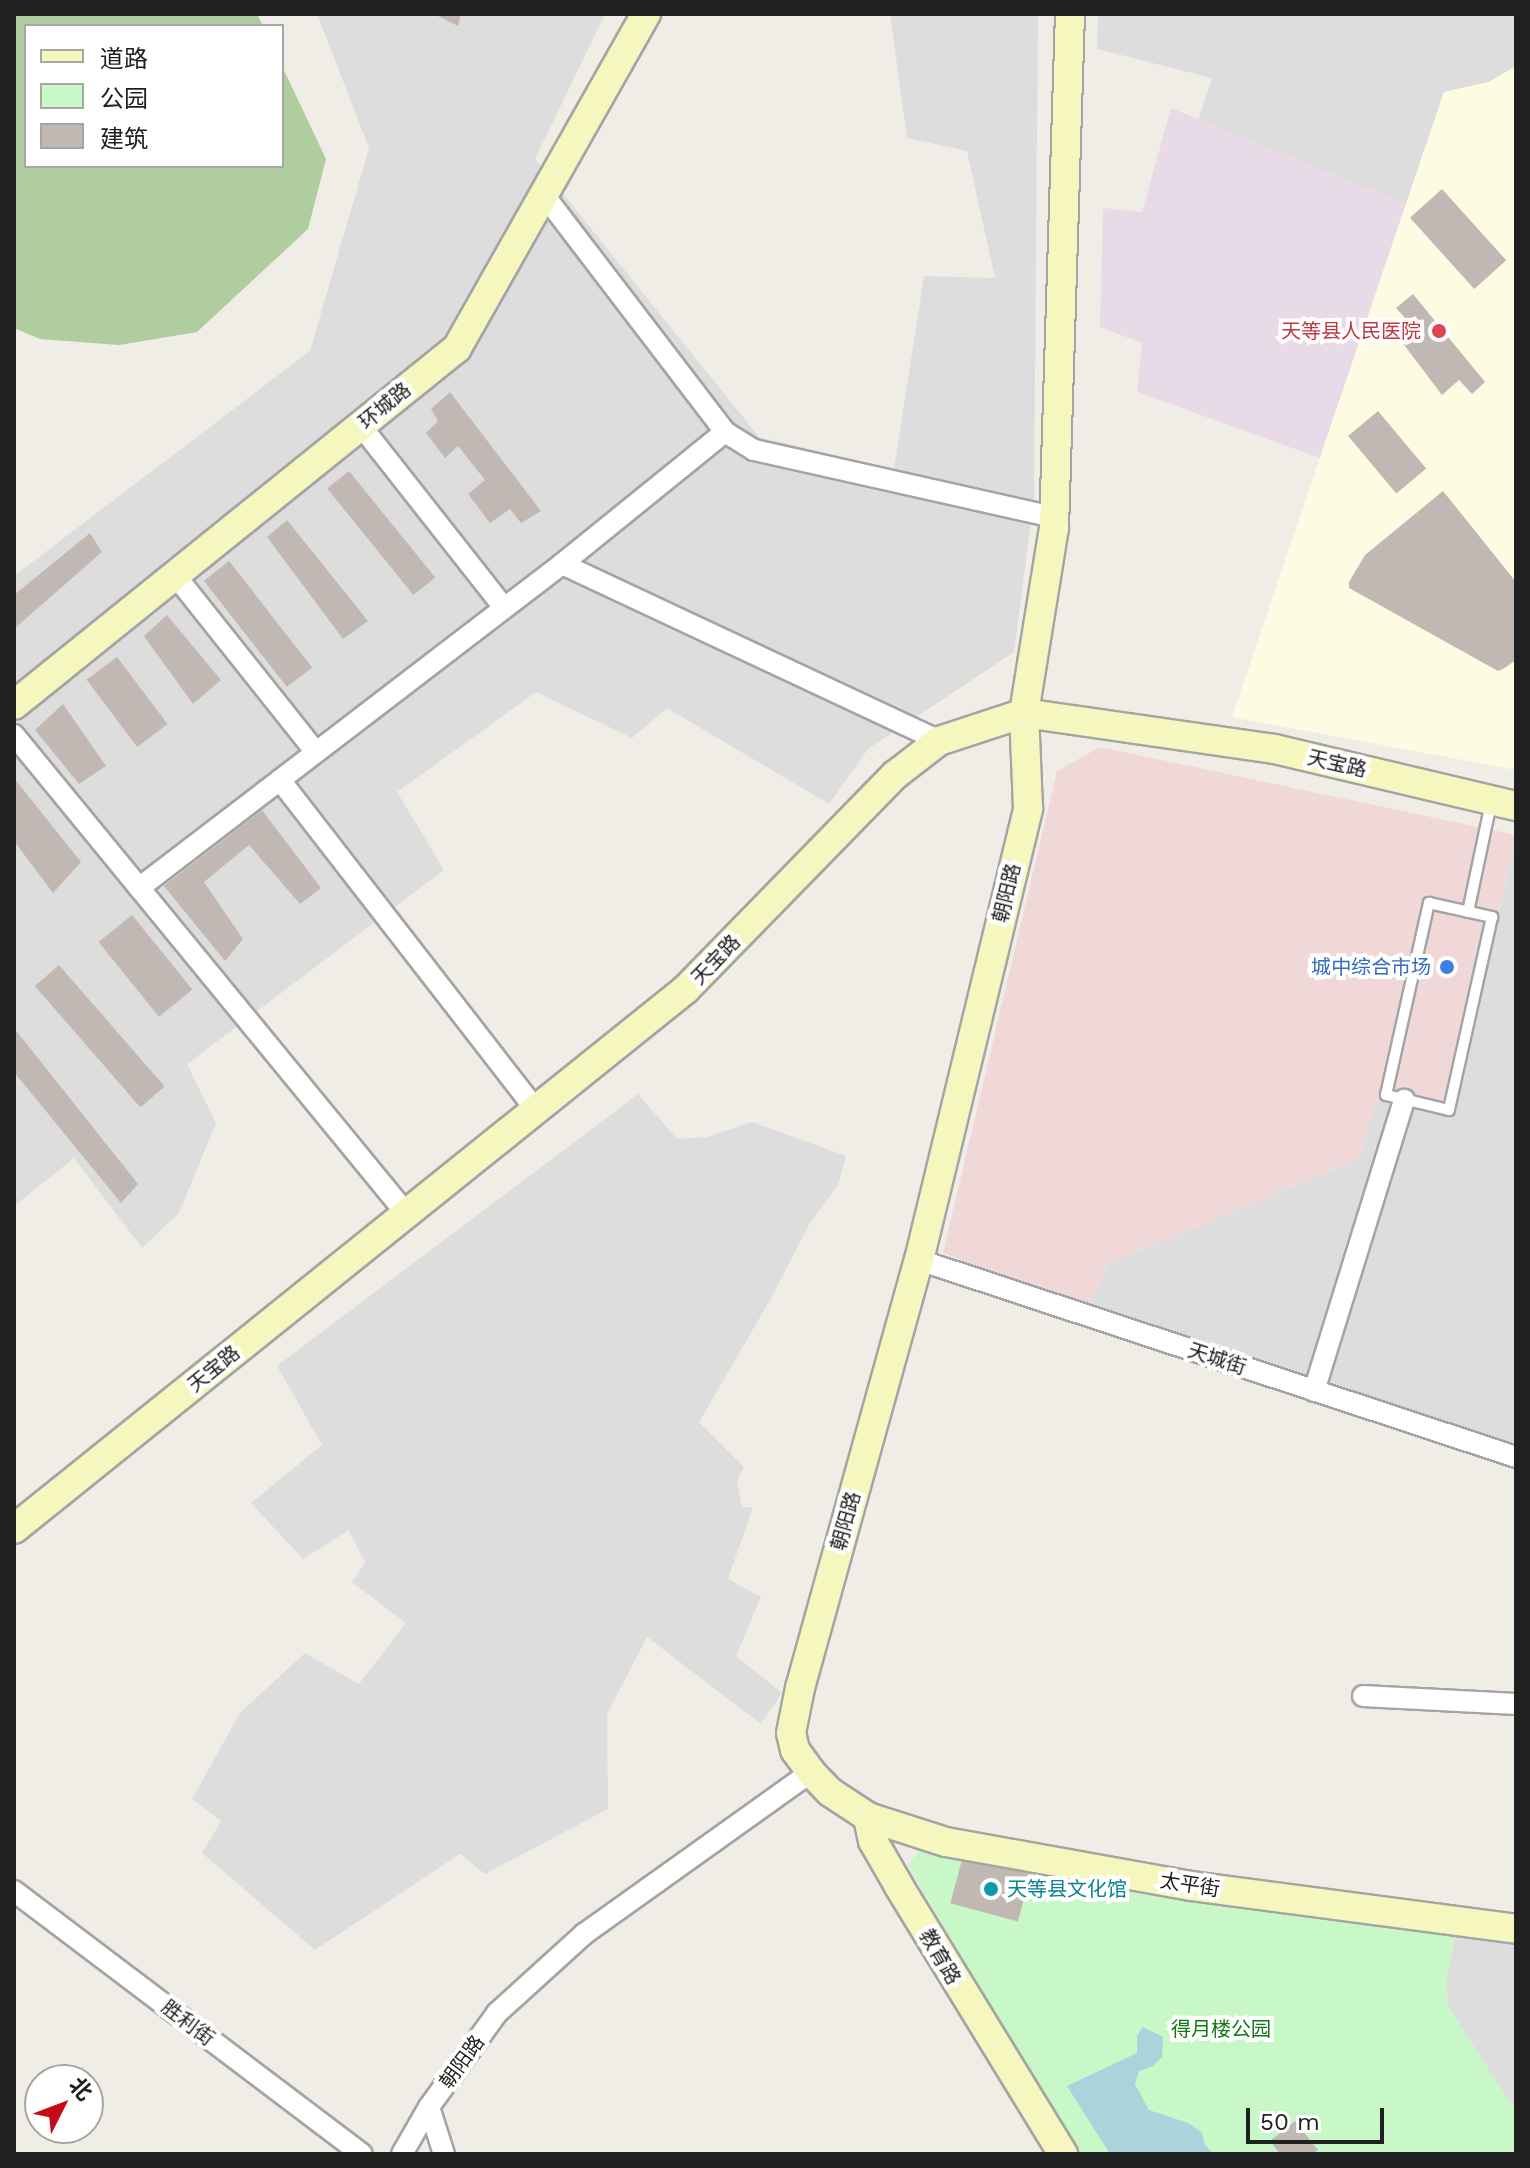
<!DOCTYPE html>
<meta charset="utf-8">
<style>
body{margin:0}
#map{position:relative;width:1530px;height:2168px;overflow:hidden;background:#f0ede7;font-family:"Work Sans","Noto Sans SC",sans-serif}
div>[style]{position:absolute}
.residential>*{inset:0;background:#dedddd}
.commercial>*{inset:0;background:#f0d8d8}
.industrial>*{inset:0;background:#e9dae7}
.education>*{inset:0;background:#fdfce3}
.forest>*{inset:0;background:#afcd9e}
.park>*{inset:0;background:#c8f7c8}
.water>*{inset:0;background:#aad3db}
.building>*{inset:0;background:#c1b8b4;transform-origin:0 0}
.roads{filter:drop-shadow(2px 0 #a4a4a4) drop-shadow(-2px 0 #a4a4a4) drop-shadow(0 2px #a4a4a4) drop-shadow(0 -2px #a4a4a4)}
.lane>*{height:10px;margin:-5px;padding:0 5px;transform-origin:5px;border-radius:5px;background:#fff}
.street>*{height:20px;margin:-10px;padding:0 10px;transform-origin:10px;border-radius:10px;background:#fff}
.secondary>*{height:28px;margin:-14px;padding:0 14px;transform-origin:14px;border-radius:14px;background:#f6f6bf}
.dots>*{width:22px;height:22px;translate:-50% -50%;box-sizing:border-box;border:4px solid #fff;border-radius:50%}
span{translate:-50% -50%;white-space:nowrap;text-align:center;line-height:1.15;-webkit-text-stroke:8px #fff;paint-order:stroke}
.health-label{font-size:20px;color:#be3a42}
.right{translate:-100% -50%;text-align:right}
.street-label{font-size:20px;color:#202020}
.shop-label{font-size:20px;color:#366cbe}
.culture-label{font-size:20px;color:#0d838f}
.left{translate:0 -50%;text-align:left}
.park-label{font-size:20px;color:#127a14}
.frame{position:absolute;inset:0;border:16px solid #202020;pointer-events:none}
.legend{position:absolute;left:24px;top:24px;width:260px;height:144px;box-sizing:border-box;background:#fff;border:2px solid #a6a6a6;margin:0;padding:10px 14px;list-style:none;font-size:24px;color:#202020}
.legend li{display:flex;align-items:center;gap:16px;height:40px}
.legend b{width:40px;border:2px solid #a6a6a6}
.north{position:absolute;left:24px;top:2064px;width:80px;height:80px;box-sizing:border-box;background:#fff;border:2px solid #a6a6a6;border-radius:50%;rotate:48deg;font-size:22px;font-weight:700;line-height:32px;text-align:center;color:#202020}
.north::after{content:'';display:block;margin:auto;width:28px;height:36px;background:#c50b17;clip-path:polygon(50% 0,100% 100%,50% 72%,0 100%)}
.scale{position:absolute;left:1246px;top:2108px;width:138px;height:36px;box-sizing:border-box;border:4px solid #202020;border-top:0;padding-left:10px;font-size:24px;line-height:28px;white-space:nowrap;color:#202020;-webkit-text-stroke:6px #fff;paint-order:stroke}
</style>
<div id="map">
<div class="residential">
<i style="clip-path:polygon(317px 14px,605px 14px,535px 159px,759px 437px,894px 469px,924px 276px,995px 278px,967px 151px,907px 138px,890px 14px,1038px 14px,1034px 500px,1014px 652px,868px 749px,829px 804px,667px 708px,632px 738px,536px 692px,397px 792px,444px 870px,187px 1064px,216px 1123px,179px 1213px,142px 1248px,74px 1158px,14px 1206px,14px 576px,310px 351px,369px 148px)"></i>
<i style="clip-path:polygon(1098px 14px,1516px 14px,1516px 66px,1489px 82px,1444px 92px,1406px 204px,1198px 120px,1212px 78px,1097px 49px)"></i>
<i style="clip-path:polygon(1516px 835px,1516px 1445px,1088px 1307px,1109px 1263px,1359px 1159px,1376px 1099px,1455px 1116px)"></i>
<i style="clip-path:polygon(638px 1094px,677px 1139px,707px 1137px,752px 1122px,846px 1156px,838px 1185px,810px 1223px,770px 1300px,699px 1422px,744px 1467px,737px 1481px,742px 1507px,753px 1507px,728px 1579px,761px 1597px,736px 1656px,782px 1693px,761px 1724px,647px 1637px,607px 1714px,608px 1809px,485px 1874px,460px 1854px,315px 1950px,202px 1853px,221px 1821px,192px 1799px,240px 1713px,305px 1653px,359px 1684px,406px 1623px,352px 1582px,365px 1563px,349px 1530px,303px 1559px,251px 1503px,322px 1445px,277px 1366px)"></i>
<i style="clip-path:polygon(1455px 1934px,1516px 1943px,1516px 2112px,1448px 2007px,1446px 1983px)"></i>
</div>
<div class="commercial">
<i style="clip-path:polygon(1100px 747px,1516px 835px,1455px 1116px,1377px 1099px,1359px 1159px,1109px 1263px,1088px 1307px,943px 1253px,1057px 771px)"></i>
</div>
<div class="industrial">
<i style="clip-path:polygon(1171px 108px,1406px 204px,1320px 458px,1137px 392px,1142px 343px,1100px 327px,1103px 208px,1142px 212px)"></i>
</div>
<div class="education">
<i style="clip-path:polygon(1516px 66px,1516px 770px,1232px 717px,1444px 92px,1489px 82px)"></i>
</div>
<div class="forest">
<i style="clip-path:polygon(14px 14px,257px 14px,263px 26px,26px 26px,26px 166px,282px 166px,282px 66px,326px 159px,308px 229px,197px 332px,119px 345px,40px 339px,14px 328px)"></i>
</div>
<div class="park">
<i style="clip-path:polygon(925px 1841px,1132px 1892px,1455px 1934px,1446px 1983px,1448px 2007px,1516px 2112px,1516px 2154px,1079px 2154px,908px 1866px)"></i>
</div>
<div class="water">
<i style="clip-path:polygon(1143px 2027px,1163px 2037px,1162px 2057px,1153px 2066px,1139px 2071px,1135px 2084px,1149px 2110px,1188px 2123px,1202px 2133px,1205px 2145px,1214px 2154px,1110px 2154px,1067px 2086px,1137px 2053px,1137px 2036px)"></i>
</div>
<div class="building">
<i style="clip-path:polygon(434px 14px,461px 14px,458px 26px)"></i>
<i style="left:1442px;top:189px;width:96px;height:43px;rotate:48deg"></i>
<i style="clip-path:polygon(1413px 294px,1485px 382px,1472px 394px,1459px 380px,1442px 395px,1401px 341px,1413px 327px,1396px 308px)"></i>
<i style="clip-path:polygon(450px 392px,541px 511px,521px 523px,510px 509px,490px 523px,468px 494px,485px 480px,458px 446px,445px 458px,426px 433px,438px 421px,431px 409px)"></i>
<i style="left:1378px;top:411px;width:75px;height:39px;rotate:50deg"></i>
<i style="left:349px;top:471px;width:137px;height:28px;rotate:51deg"></i>
<i style="clip-path:polygon(1443px 491px,1516px 582px,1516px 660px,1503px 669px,1498px 671px,1349px 588px,1349px 582px,1365px 555px)"></i>
<i style="clip-path:polygon(287px 520px,368px 621px,343px 639px,267px 537px)"></i>
<i style="clip-path:polygon(90px 533px,102px 552px,14px 629px,14px 595px)"></i>
<i style="left:229px;top:561px;width:135px;height:32px;rotate:52deg"></i>
<i style="clip-path:polygon(167px 615px,221px 680px,193px 704px,144px 636px)"></i>
<i style="left:117px;top:657px;width:84px;height:38px;rotate:53deg"></i>
<i style="clip-path:polygon(63px 704px,106px 766px,79px 784px,35px 730px)"></i>
<i style="clip-path:polygon(14px 778px,81px 862px,53px 893px,14px 841px)"></i>
<i style="clip-path:polygon(262px 810px,321px 888px,300px 904px,249px 845px,204px 882px,243px 939px,225px 961px,164px 886px)"></i>
<i style="left:132px;top:915px;width:96px;height:43px;rotate:51deg"></i>
<i style="left:59px;top:965px;width:161px;height:32px;rotate:49deg"></i>
<i style="clip-path:polygon(14px 1028px,138px 1184px,121px 1203px,14px 1072px)"></i>
<i style="left:963px;top:1856px;width:70px;height:49px;rotate:15deg"></i>
<i style="clip-path:polygon(1295px 2121px,1318px 2150px,1313px 2154px,1280px 2154px,1270px 2141px)"></i>
</div>
<div class="roads">
<div class="lane">
<i style="left:1429px;top:903px;width:65px;rotate:12.5deg"></i>
<i style="left:1492px;top:917px;width:198px;rotate:102.6deg"></i>
<i style="left:1449px;top:1110px;width:65px;rotate:-166.6deg"></i>
<i style="left:1386px;top:1095px;width:197px;rotate:-77.4deg"></i>
<i style="left:1468px;top:912px;width:111px;rotate:-78.1deg"></i>
</div>
<div class="street">
<i style="left:544px;top:195px;width:298px;rotate:52.6deg"></i>
<i style="left:725px;top:432px;width:34px;rotate:32deg"></i>
<i style="left:754px;top:450px;width:307px;rotate:12.6deg"></i>
<i style="left:361px;top:426px;width:231px;rotate:51.8deg"></i>
<i style="left:562px;top:564px;width:416px;rotate:25.1deg"></i>
<i style="left:175px;top:575px;width:226px;rotate:51.5deg"></i>
<i style="left:14px;top:735px;width:617px;rotate:50.66deg"></i>
<i style="left:280px;top:780px;width:416px;rotate:52.2deg"></i>
<i style="left:139px;top:888px;width:533px;rotate:-37.45deg"></i>
<i style="left:562px;top:564px;width:210px;rotate:-39deg"></i>
<i style="left:919px;top:1260px;width:629px;rotate:18.26deg"></i>
<i style="left:1314px;top:1391px;width:305px;rotate:-72.8deg"></i>
<i style="left:1363px;top:1696px;width:153px;rotate:3deg"></i>
<i style="left:14px;top:1891px;width:436px;rotate:37.1deg"></i>
<i style="left:429px;top:2107px;width:49px;rotate:72.3deg"></i>
<i style="left:402px;top:2154px;width:54px;rotate:-60.1deg"></i>
<i style="left:429px;top:2107px;width:116px;rotate:-54.1deg"></i>
<i style="left:497px;top:2013px;width:118px;rotate:-42.2deg"></i>
<i style="left:584px;top:1934px;width:279px;rotate:-35.5deg"></i>
</div>
<div class="secondary">
<i style="left:14px;top:705px;width:569px;rotate:-38.86deg"></i>
<i style="left:457px;top:348px;width:384px;rotate:-60.5deg"></i>
<i style="left:14px;top:1529px;width:862px;rotate:-38.78deg"></i>
<i style="left:686px;top:989px;width:299px;rotate:-45.7deg"></i>
<i style="left:895px;top:775px;width:56px;rotate:-37.7deg"></i>
<i style="left:939px;top:741px;width:89px;rotate:-18.2deg"></i>
<i style="left:1024px;top:713px;width:254px;rotate:8.2deg"></i>
<i style="left:1275px;top:749px;width:248px;rotate:13.3deg"></i>
<i style="left:868px;top:1817px;width:82px;rotate:17.8deg"></i>
<i style="left:946px;top:1842px;width:249px;rotate:10.2deg"></i>
<i style="left:1191px;top:1886px;width:328px;rotate:7.5deg"></i>
<i style="left:1063px;top:2154px;width:314px;rotate:-121.5deg"></i>
<i style="left:899px;top:1886px;width:52px;rotate:-120deg"></i>
<i style="left:873px;top:1841px;width:25px;rotate:-102deg"></i>
<i style="left:868px;top:1817px;width:45px;rotate:-146.7deg"></i>
<i style="left:830px;top:1792px;width:28px;rotate:-134deg"></i>
<i style="left:811px;top:1772px;width:27px;rotate:-126deg"></i>
<i style="left:795px;top:1750px;width:17px;rotate:-103deg"></i>
<i style="left:791px;top:1733px;width:46px;rotate:-78.7deg"></i>
<i style="left:800px;top:1688px;width:444px;rotate:-74.5deg"></i>
<i style="left:919px;top:1260px;width:465px;rotate:-76.4deg"></i>
<i style="left:1028px;top:808px;width:95px;rotate:-92.4deg"></i>
<i style="left:1024px;top:713px;width:187px;rotate:-80.8deg"></i>
<i style="left:1054px;top:528px;width:514px;rotate:-88.22deg"></i>
</div>
</div>
<div class="dots">
<i style="left:1439px;top:331px;background:#e0444e"></i>
<i style="left:1447px;top:967px;background:#3f7fe0"></i>
<i style="left:991px;top:1889px;background:#0f9aa8"></i>
</div>
<div class="health-label">
<span class="right" style="left:1421px;top:331px">天等县人民医院</span>
</div>
<div class="street-label">
<span style="left:385px;top:406px;rotate:-39deg">环城路</span>
<span style="left:1337px;top:764px;rotate:13deg">天宝路</span>
<span style="left:1007px;top:893px;rotate:-76deg">朝阳路</span>
<span style="left:716px;top:960px;rotate:-46deg">天宝路</span>
<span style="left:1217px;top:1359px;rotate:18deg">天城街</span>
<span style="left:214px;top:1369px;rotate:-39deg">天宝路</span>
<span style="left:846px;top:1521px;rotate:-74deg">朝阳路</span>
<span style="left:1190px;top:1885px;rotate:9deg">太平街</span>
<span style="left:940px;top:1957px;rotate:60deg">教育路</span>
<span style="left:188px;top:2023px;rotate:37deg">胜利街</span>
<span style="left:462px;top:2062px;rotate:-54deg">朝阳路</span>
</div>
<div class="shop-label">
<span class="right" style="left:1431px;top:967px">城中综合市场</span>
</div>
<div class="culture-label">
<span class="left" style="left:1007px;top:1889px">天等县文化馆</span>
</div>
<div class="park-label">
<span style="left:1221px;top:2029px">得月楼公园</span>
</div>
<div class="frame"></div>
<ul class="legend">
<li><b style="height:10px;background:#f6f6bf"></b>道路</li>
<li><b style="height:22px;background:#c8f7c8"></b>公园</li>
<li><b style="height:22px;background:#c1b8b4"></b>建筑</li>
</ul>
<div class="north">北</div>
<div class="scale">50 m</div>
</div>
